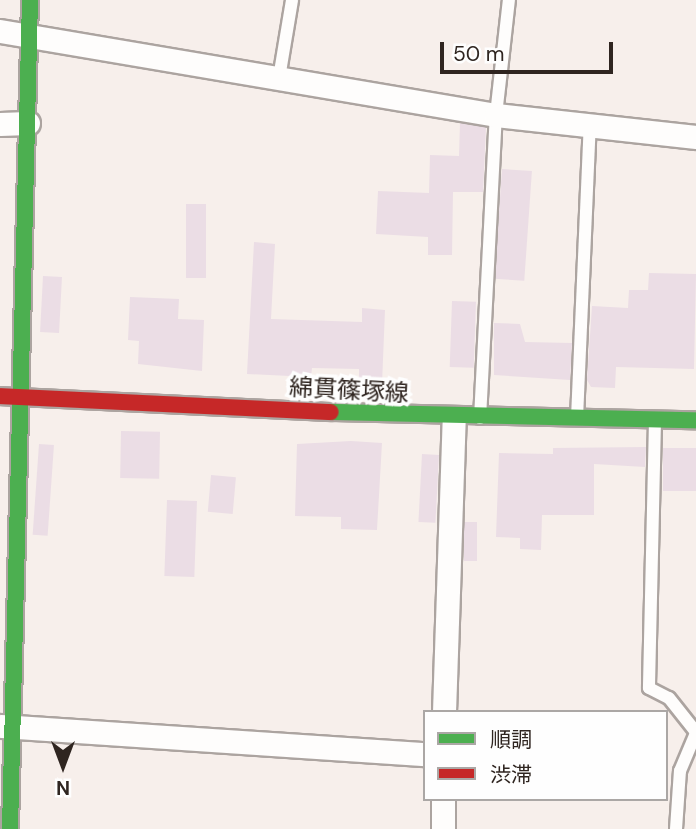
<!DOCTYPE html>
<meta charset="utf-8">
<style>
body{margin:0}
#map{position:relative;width:696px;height:829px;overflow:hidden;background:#f7efeb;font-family:"DM Sans","Noto Sans JP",sans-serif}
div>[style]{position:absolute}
.building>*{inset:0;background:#ebdde5;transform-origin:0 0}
.roads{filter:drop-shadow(2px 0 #aca4a0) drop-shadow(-2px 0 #aca4a0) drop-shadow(0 2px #aca4a0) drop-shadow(0 -2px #aca4a0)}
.lane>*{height:12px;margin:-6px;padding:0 6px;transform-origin:6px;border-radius:6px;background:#fefdfc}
.street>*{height:23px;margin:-11.5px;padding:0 11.5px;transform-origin:11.5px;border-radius:11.5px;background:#fefdfc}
.fast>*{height:16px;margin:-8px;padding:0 8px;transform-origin:8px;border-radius:8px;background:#4caf50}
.jam>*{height:16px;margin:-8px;padding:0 8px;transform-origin:8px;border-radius:8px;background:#c62828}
span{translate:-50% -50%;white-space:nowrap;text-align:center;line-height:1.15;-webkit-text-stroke:7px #fefefe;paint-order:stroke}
.street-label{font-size:24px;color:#2f2520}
.legend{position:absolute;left:423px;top:710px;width:245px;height:91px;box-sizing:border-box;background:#fefefe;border:2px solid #aba7a5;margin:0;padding:9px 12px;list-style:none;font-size:21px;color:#2f2520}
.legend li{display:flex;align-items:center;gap:14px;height:35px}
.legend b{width:35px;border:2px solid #aba7a5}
.north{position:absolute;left:28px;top:731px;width:70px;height:70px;-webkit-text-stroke:5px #fefefe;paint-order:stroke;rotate:180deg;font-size:19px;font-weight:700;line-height:28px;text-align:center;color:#2f2520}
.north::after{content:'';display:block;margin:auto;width:24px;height:32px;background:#2f2520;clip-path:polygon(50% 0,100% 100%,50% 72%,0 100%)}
.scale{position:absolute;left:440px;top:42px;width:173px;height:32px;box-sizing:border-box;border:4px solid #2f2520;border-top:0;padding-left:9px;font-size:21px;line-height:24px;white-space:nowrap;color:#2f2520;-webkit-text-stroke:5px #fefefe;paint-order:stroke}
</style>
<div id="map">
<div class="building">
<i style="clip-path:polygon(460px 123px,486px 127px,483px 192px,453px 192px,452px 255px,428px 255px,428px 237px,376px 234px,378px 191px,429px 193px,430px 155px,459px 156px)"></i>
<i style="left:502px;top:169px;width:30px;height:110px;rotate:4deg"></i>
<i style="left:186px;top:204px;width:20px;height:74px"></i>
<i style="clip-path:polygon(254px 242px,275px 244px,271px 319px,362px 322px,362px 308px,385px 310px,382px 384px,359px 383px,359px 369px,312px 368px,311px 377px,247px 374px)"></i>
<i style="clip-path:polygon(649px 273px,696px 274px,694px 369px,616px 367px,615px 388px,591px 387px,587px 380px,592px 306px,628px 308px,629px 290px,648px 290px)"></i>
<i style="left:43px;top:276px;width:19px;height:56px;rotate:3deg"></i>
<i style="clip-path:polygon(130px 297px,179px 299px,178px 319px,204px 320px,202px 371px,138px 364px,139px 341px,128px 340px)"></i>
<i style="left:452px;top:301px;width:24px;height:66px;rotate:2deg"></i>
<i style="clip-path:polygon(494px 323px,520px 324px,525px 342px,572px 343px,570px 380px,494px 375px)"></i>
<i style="left:121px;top:431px;width:39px;height:47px;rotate:1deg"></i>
<i style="clip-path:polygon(351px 441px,382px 443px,377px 530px,341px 529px,341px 517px,295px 516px,297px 444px)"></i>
<i style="left:39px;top:444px;width:15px;height:91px;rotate:4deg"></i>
<i style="clip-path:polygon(646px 447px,645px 467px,594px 464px,594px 515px,542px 515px,541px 550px,520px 549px,520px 538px,496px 537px,499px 453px,553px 454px,553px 448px)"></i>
<i style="left:663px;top:448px;width:33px;height:43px"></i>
<i style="left:422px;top:454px;width:17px;height:68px;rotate:3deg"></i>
<i style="left:211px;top:475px;width:25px;height:37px;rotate:5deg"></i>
<i style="left:167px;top:500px;width:30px;height:76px;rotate:2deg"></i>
<i style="left:464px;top:522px;width:13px;height:39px"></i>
</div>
<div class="roads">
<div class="lane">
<i style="left:279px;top:78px;width:79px;rotate:-80.5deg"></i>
<i style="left:480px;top:418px;width:303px;rotate:-87deg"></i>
<i style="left:496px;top:115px;width:116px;rotate:-83.6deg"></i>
<i style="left:577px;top:418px;width:292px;rotate:-87.5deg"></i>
<i style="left:655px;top:421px;width:267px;rotate:91.3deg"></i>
<i style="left:649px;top:688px;width:22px;rotate:27deg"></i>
<i style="left:669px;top:698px;width:43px;rotate:51.5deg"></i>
<i style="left:676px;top:829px;width:58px;rotate:-86.1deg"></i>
<i style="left:680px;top:771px;width:41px;rotate:-67.2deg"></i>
</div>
<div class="street">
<i style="left:0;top:31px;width:503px;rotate:9.61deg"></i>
<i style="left:496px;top:115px;width:201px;rotate:6.3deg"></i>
<i style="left:0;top:124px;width:28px;rotate:-2deg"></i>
<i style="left:444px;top:712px;width:294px;rotate:-88.1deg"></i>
<i style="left:0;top:726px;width:426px;rotate:3.8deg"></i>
<i style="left:443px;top:829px;width:30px;rotate:-90deg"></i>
</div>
<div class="fast">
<i style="left:331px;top:412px;width:365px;rotate:1.3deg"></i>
<i style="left:10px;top:829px;width:829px;rotate:-88.62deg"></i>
</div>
<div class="jam">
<i style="left:0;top:396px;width:331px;rotate:2.8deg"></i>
</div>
</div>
<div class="street-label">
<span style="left:349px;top:390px;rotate:3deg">綿貫篠塚線</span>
</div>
<ul class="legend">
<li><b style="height:9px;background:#4caf50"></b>順調</li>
<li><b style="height:9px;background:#c62828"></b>渋滞</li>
</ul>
<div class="north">N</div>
<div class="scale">50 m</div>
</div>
